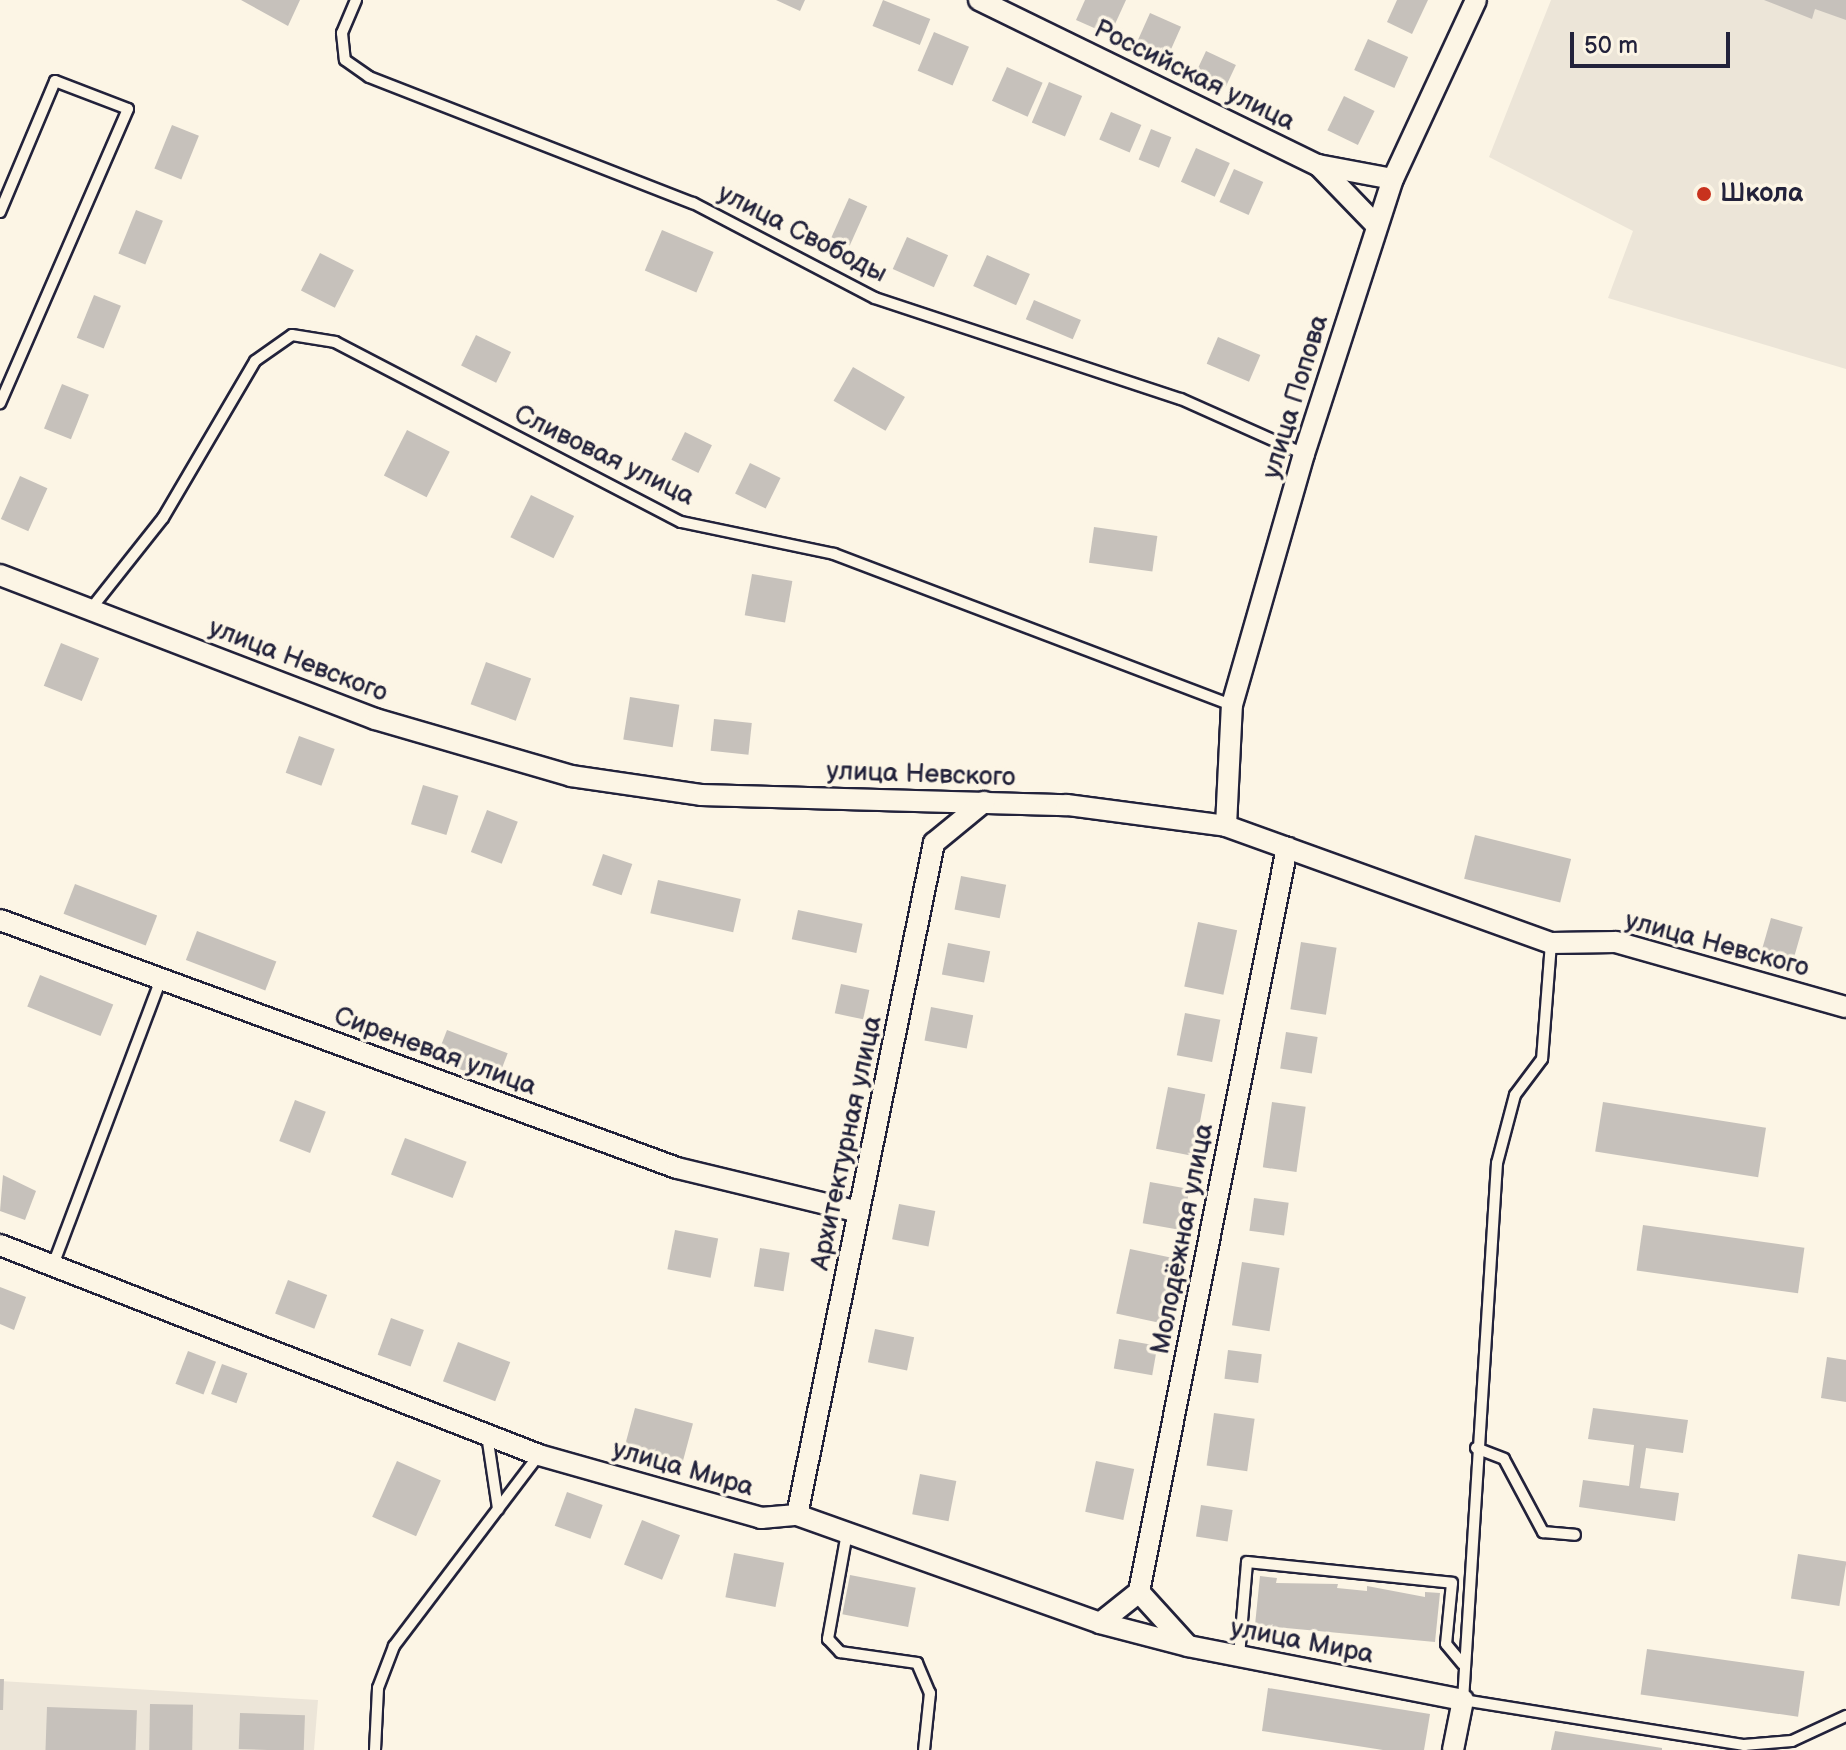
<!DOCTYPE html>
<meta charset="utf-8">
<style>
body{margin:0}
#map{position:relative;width:1846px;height:1750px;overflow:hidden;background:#fcf5e5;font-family:"Balsamiq Sans",sans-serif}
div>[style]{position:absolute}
.built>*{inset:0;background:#ece5d8}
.building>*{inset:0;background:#c6c1bb;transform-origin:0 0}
.roads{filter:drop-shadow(2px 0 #22223b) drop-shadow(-2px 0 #22223b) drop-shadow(0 2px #22223b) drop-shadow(0 -2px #22223b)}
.lane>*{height:10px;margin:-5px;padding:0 5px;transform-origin:5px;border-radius:5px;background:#fcf5e5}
.street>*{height:20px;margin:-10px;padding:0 10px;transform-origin:10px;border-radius:10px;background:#fcf5e5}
.dots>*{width:22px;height:22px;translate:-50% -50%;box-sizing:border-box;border:4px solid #fcf5e5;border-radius:50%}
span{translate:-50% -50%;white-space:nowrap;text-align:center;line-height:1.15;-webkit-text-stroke:7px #fcf5e5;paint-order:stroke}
.street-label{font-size:26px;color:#22223b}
.poi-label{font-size:26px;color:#22223b;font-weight:700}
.left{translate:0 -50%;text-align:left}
.scale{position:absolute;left:1570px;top:32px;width:160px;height:36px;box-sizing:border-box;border:4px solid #22223b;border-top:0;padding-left:10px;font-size:24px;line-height:28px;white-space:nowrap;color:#22223b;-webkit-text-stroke:6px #fcf5e5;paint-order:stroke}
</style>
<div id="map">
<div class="built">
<i style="clip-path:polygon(1551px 0,1846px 0,1846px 369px,1608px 298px,1633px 231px,1489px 157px)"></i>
<i style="clip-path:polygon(0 1681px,318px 1700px,314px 1750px,0 1750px)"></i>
</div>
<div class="building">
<i style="clip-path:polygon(241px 0,300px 0,288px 26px)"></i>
<i style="clip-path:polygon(776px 0,805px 0,800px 11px)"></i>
<i style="left:883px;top:0;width:51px;height:28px;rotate:22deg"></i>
<i style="clip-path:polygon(1085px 0,1126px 0,1110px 35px,1076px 20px)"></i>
<i style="clip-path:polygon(1397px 0,1428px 0,1412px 34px,1387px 22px)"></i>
<i style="clip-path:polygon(1764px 0,1846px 0,1846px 20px,1815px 9px,1812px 19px)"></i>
<i style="left:1150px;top:13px;width:34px;height:40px;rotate:24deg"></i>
<i style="left:934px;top:32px;width:38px;height:42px;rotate:23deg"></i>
<i style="left:1368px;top:39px;width:44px;height:34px;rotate:24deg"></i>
<i style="left:1206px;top:51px;width:33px;height:24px;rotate:25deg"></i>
<i style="left:1007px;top:67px;width:39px;height:37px;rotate:24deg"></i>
<i style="left:1049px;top:82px;width:36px;height:44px;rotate:23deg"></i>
<i style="left:1344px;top:96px;width:34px;height:38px;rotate:26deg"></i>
<i style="left:1111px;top:112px;width:33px;height:30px;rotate:23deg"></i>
<i style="left:172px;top:125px;width:29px;height:47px;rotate:22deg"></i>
<i style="left:1151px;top:129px;width:22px;height:33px;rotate:22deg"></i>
<i style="left:1196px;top:148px;width:37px;height:37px;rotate:24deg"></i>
<i style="left:1234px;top:169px;width:32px;height:36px;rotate:24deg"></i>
<i style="left:849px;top:198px;width:20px;height:43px;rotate:24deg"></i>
<i style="left:136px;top:210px;width:29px;height:47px;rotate:22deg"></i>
<i style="left:662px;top:230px;width:56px;height:44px;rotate:23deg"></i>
<i style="left:907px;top:237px;width:45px;height:35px;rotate:24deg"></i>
<i style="left:320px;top:253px;width:38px;height:42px;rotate:27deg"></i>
<i style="left:987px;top:255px;width:47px;height:34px;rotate:24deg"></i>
<i style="left:94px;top:295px;width:29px;height:46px;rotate:22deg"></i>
<i style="left:1034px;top:300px;width:51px;height:21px;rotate:23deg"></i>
<i style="left:476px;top:335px;width:39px;height:34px;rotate:26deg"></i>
<i style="left:1218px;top:337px;width:46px;height:29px;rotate:23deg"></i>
<i style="left:853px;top:367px;width:60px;height:39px;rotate:30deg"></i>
<i style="left:62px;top:384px;width:29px;height:48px;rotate:22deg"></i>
<i style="left:407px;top:430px;width:48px;height:51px;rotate:27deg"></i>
<i style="left:685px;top:432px;width:30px;height:31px;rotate:26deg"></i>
<i style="left:750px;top:463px;width:34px;height:34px;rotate:26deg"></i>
<i style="left:20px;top:476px;width:30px;height:47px;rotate:24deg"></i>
<i style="left:531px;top:495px;width:48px;height:47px;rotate:26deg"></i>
<i style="left:1094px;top:527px;width:64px;height:36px;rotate:8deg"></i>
<i style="left:752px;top:574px;width:41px;height:42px;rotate:10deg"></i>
<i style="left:61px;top:643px;width:41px;height:46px;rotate:22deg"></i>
<i style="left:486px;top:662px;width:48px;height:45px;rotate:20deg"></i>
<i style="left:630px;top:697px;width:50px;height:43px;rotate:9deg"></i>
<i style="left:714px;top:719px;width:38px;height:32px;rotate:6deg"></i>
<i style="left:299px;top:736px;width:38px;height:39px;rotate:20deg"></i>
<i style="left:423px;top:785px;width:37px;height:41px;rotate:17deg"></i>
<i style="left:487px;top:810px;width:33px;height:45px;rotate:21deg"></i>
<i style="left:1475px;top:835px;width:99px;height:45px;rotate:14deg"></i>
<i style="left:603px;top:854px;width:31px;height:33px;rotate:19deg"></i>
<i style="left:961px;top:876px;width:46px;height:34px;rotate:11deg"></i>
<i style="left:658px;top:880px;width:85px;height:34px;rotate:13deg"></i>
<i style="left:75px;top:884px;width:88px;height:32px;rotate:21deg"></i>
<i style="left:798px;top:910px;width:66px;height:30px;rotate:12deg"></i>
<i style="left:1771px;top:918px;width:33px;height:41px;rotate:16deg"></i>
<i style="left:1198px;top:922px;width:40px;height:66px;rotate:12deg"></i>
<i style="left:197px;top:931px;width:85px;height:31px;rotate:21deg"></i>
<i style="left:1301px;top:942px;width:36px;height:68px;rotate:9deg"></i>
<i style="left:948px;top:943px;width:43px;height:32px;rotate:11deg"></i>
<i style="left:40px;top:975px;width:79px;height:34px;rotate:22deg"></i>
<i style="left:841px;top:984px;width:29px;height:30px;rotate:12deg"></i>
<i style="left:931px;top:1007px;width:43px;height:34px;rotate:11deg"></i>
<i style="left:1185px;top:1013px;width:36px;height:43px;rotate:11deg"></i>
<i style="left:447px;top:1030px;width:65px;height:32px;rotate:21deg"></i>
<i style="left:1286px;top:1032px;width:32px;height:37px;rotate:9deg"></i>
<i style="left:1168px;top:1087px;width:38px;height:63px;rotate:11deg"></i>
<i style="left:295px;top:1100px;width:33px;height:44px;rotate:21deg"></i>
<i style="left:1272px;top:1102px;width:34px;height:66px;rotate:8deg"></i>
<i style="left:1603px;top:1102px;width:165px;height:50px;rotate:9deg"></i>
<i style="left:405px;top:1138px;width:66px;height:39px;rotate:21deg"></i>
<i style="clip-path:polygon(3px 1175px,36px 1191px,25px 1220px,0 1211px)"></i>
<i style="left:1150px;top:1182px;width:40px;height:42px;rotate:10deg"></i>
<i style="left:1254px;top:1198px;width:35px;height:33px;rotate:8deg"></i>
<i style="left:899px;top:1204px;width:37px;height:36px;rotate:11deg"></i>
<i style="left:1643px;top:1225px;width:163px;height:46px;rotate:8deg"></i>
<i style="left:675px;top:1230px;width:44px;height:40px;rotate:11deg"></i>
<i style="left:760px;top:1248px;width:30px;height:39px;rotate:9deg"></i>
<i style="left:1130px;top:1249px;width:45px;height:66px;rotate:12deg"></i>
<i style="left:1242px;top:1262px;width:38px;height:64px;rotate:9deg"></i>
<i style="left:288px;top:1280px;width:42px;height:36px;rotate:21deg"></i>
<i style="clip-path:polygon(0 1287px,26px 1297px,14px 1330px,0 1324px)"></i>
<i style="left:391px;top:1318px;width:35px;height:39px;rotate:20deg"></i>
<i style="left:875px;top:1329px;width:40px;height:34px;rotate:12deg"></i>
<i style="left:1119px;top:1339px;width:39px;height:30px;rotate:10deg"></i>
<i style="left:458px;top:1342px;width:56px;height:42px;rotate:21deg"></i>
<i style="left:1228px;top:1350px;width:34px;height:29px;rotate:7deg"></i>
<i style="left:188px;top:1351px;width:30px;height:35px;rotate:21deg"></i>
<i style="clip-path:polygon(1827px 1357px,1846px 1360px,1846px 1402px,1821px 1398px)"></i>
<i style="left:222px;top:1364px;width:27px;height:32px;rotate:20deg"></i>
<i style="left:635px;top:1408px;width:60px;height:40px;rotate:15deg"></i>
<i style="clip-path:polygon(1593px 1408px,1688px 1420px,1683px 1453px,1646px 1448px,1640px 1488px,1679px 1493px,1675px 1521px,1579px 1507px,1583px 1480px,1629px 1486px,1634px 1445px,1588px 1439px)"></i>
<i style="left:1214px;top:1413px;width:41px;height:53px;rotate:8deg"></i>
<i style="left:397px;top:1461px;width:48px;height:61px;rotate:24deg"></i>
<i style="left:1096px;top:1461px;width:39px;height:52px;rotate:12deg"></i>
<i style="left:920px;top:1474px;width:37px;height:41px;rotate:11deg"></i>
<i style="left:567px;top:1492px;width:38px;height:36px;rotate:20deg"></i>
<i style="left:1201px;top:1505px;width:32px;height:32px;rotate:9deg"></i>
<i style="left:642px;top:1520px;width:41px;height:48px;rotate:22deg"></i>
<i style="left:734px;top:1553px;width:51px;height:45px;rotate:11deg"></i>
<i style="left:1798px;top:1554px;width:49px;height:45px;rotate:9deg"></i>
<i style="left:850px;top:1575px;width:67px;height:40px;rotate:11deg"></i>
<i style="clip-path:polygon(1260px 1576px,1277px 1578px,1276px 1583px,1338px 1584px,1337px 1588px,1367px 1591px,1367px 1586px,1425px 1597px,1425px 1592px,1440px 1593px,1435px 1642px,1255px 1625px)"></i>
<i style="left:1647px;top:1649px;width:159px;height:46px;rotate:8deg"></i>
<i style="clip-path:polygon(0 1679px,4px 1679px,3px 1710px,0 1710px)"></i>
<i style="clip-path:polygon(1268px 1688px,1430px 1714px,1424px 1750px,1383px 1750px,1262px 1731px)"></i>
<i style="left:150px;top:1704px;width:43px;height:46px;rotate:1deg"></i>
<i style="left:47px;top:1707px;width:90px;height:43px;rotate:2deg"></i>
<i style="left:240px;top:1713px;width:65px;height:36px;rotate:2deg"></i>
<i style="clip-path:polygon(1555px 1731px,1662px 1748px,1662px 1750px,1551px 1750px)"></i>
</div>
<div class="roads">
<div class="lane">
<i style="left:356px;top:0;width:36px;rotate:113deg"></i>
<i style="left:342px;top:33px;width:27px;rotate:84deg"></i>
<i style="left:345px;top:60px;width:29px;rotate:35deg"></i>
<i style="left:369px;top:77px;width:348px;rotate:21.3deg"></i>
<i style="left:693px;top:203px;width:205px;rotate:27.6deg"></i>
<i style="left:875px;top:298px;width:322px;rotate:18.3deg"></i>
<i style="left:1181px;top:399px;width:135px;rotate:24.1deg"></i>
<i style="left:0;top:212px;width:142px;rotate:-67.2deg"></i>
<i style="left:55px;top:81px;width:78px;rotate:21deg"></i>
<i style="left:128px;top:109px;width:321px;rotate:113.5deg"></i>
<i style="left:90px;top:610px;width:117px;rotate:-51.6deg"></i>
<i style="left:163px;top:518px;width:182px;rotate:-59.6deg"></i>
<i style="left:255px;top:361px;width:45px;rotate:-35.1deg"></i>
<i style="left:292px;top:335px;width:44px;rotate:9.2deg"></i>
<i style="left:335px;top:342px;width:390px;rotate:27.5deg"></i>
<i style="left:681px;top:522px;width:156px;rotate:11.8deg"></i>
<i style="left:834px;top:554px;width:426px;rotate:20.8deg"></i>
<i style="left:1551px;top:943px;width:116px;rotate:94.4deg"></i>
<i style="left:1542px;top:1059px;width:45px;rotate:126.9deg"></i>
<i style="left:1515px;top:1095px;width:70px;rotate:104.8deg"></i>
<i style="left:1497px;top:1163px;width:538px;rotate:93.62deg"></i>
<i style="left:1463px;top:1700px;width:285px;rotate:9.1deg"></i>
<i style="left:1744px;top:1745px;width:48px;rotate:-4.8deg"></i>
<i style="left:1792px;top:1741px;width:60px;rotate:-24.8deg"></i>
<i style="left:53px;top:1265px;width:306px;rotate:-69.3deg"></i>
<i style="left:487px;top:1435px;width:75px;rotate:81.5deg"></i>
<i style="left:1476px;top:1448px;width:30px;rotate:21deg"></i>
<i style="left:1504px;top:1459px;width:83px;rotate:61.9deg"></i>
<i style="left:1543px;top:1532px;width:32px;rotate:5deg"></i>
<i style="left:847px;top:1533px;width:108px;rotate:100.2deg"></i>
<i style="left:828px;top:1639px;width:18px;rotate:47deg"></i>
<i style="left:840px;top:1652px;width:78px;rotate:8.1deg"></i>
<i style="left:917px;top:1663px;width:33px;rotate:67deg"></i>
<i style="left:930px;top:1693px;width:57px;rotate:96deg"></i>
<i style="left:1239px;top:1656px;width:94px;rotate:-85.1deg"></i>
<i style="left:1247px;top:1562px;width:206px;rotate:5.8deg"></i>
<i style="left:1452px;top:1583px;width:61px;rotate:95.6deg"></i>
<i style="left:1446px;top:1644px;width:26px;rotate:50deg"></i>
<i style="left:375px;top:1750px;width:62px;rotate:-87.2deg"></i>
<i style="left:378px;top:1688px;width:45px;rotate:-69.1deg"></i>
<i style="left:394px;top:1646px;width:240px;rotate:-52.8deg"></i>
</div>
<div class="street">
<i style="left:979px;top:0;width:377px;rotate:26deg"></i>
<i style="left:1318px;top:165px;width:76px;rotate:10.6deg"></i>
<i style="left:1318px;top:165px;width:85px;rotate:46deg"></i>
<i style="left:0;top:575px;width:402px;rotate:21deg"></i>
<i style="left:375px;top:719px;width:204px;rotate:16.2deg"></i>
<i style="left:571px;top:776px;width:131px;rotate:8.3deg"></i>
<i style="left:701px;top:795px;width:366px;rotate:1.6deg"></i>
<i style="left:1067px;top:805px;width:160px;rotate:7.5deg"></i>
<i style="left:1226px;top:826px;width:345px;rotate:19.8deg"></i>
<i style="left:1551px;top:943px;width:65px;rotate:-0.9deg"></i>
<i style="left:1616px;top:942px;width:239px;rotate:15.8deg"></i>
<i style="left:1226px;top:826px;width:121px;rotate:-87.2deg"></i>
<i style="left:1232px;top:705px;width:261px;rotate:-74deg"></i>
<i style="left:1304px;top:454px;width:289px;rotate:-72.1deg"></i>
<i style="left:1393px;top:179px;width:197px;rotate:-65.1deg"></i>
<i style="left:0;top:920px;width:721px;rotate:20.12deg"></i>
<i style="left:677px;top:1168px;width:187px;rotate:13.6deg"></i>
<i style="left:0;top:1245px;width:578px;rotate:21.29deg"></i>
<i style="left:539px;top:1455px;width:231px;rotate:15.8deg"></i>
<i style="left:761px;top:1518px;width:36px;rotate:-5deg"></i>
<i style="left:797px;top:1515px;width:322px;rotate:19.6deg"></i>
<i style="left:1100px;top:1623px;width:91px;rotate:14.6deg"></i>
<i style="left:1188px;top:1646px;width:280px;rotate:11.1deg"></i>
<i style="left:1463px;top:1700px;width:51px;rotate:101.3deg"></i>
<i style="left:797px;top:1515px;width:686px;rotate:-78.48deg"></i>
<i style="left:934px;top:843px;width:65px;rotate:-39.4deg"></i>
<i style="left:1139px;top:1592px;width:72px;rotate:47.8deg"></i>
<i style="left:1100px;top:1623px;width:50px;rotate:-38.5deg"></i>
<i style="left:1139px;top:1592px;width:759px;rotate:-78.75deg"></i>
</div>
</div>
<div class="dots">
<i style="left:1704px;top:194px;background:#c8321e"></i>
</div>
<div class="street-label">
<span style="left:1194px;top:76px;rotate:26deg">Российская улица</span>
<span style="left:802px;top:234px;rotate:27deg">улица Свободы</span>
<span style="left:1296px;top:397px;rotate:-73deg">улица Попова</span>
<span style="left:604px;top:456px;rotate:26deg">Сливовая улица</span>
<span style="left:298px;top:661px;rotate:21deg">улица Невского</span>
<span style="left:921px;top:775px;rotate:2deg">улица Невского</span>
<span style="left:1717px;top:945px;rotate:15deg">улица Невского</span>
<span style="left:435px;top:1052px;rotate:20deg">Сиреневая улица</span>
<span style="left:847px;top:1143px;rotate:-78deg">Архитектурная улица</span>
<span style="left:1183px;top:1239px;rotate:-79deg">Молодёжная улица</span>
<span style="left:683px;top:1469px;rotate:16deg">улица Мира</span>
<span style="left:1302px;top:1642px;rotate:11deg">улица Мира</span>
</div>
<div class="poi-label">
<span class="left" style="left:1720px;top:194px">Школа</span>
</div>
<div class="scale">50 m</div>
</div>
